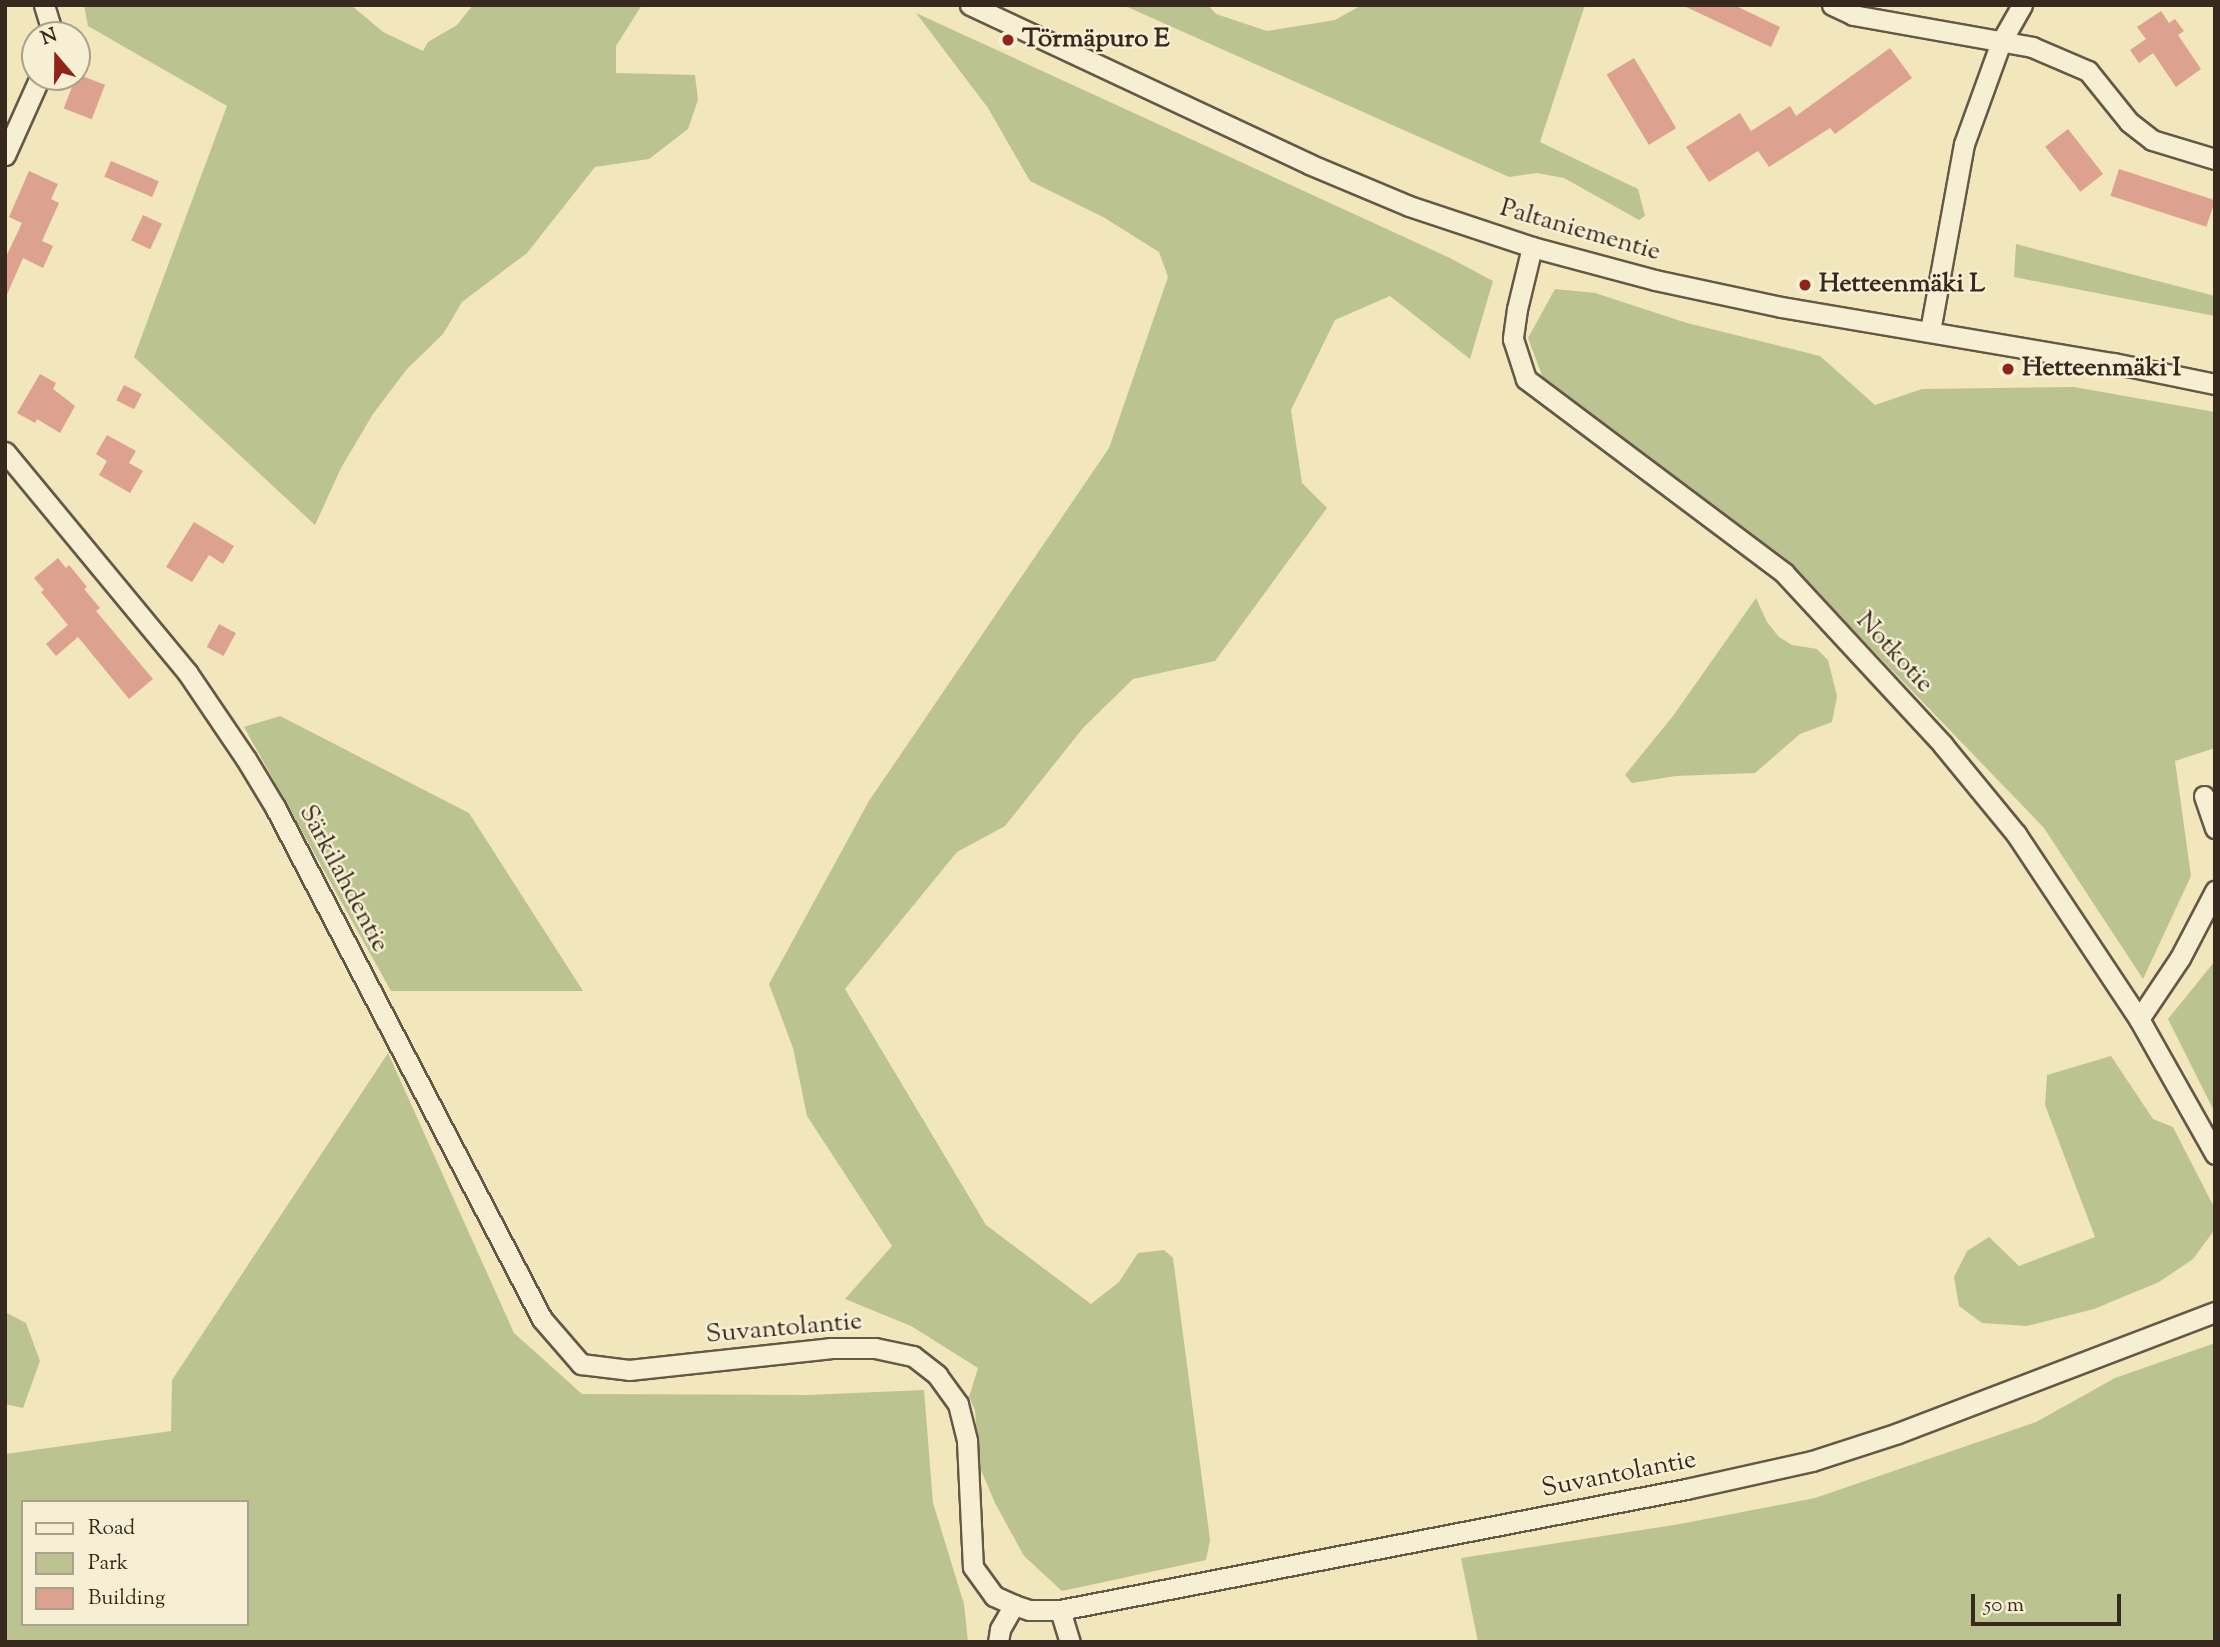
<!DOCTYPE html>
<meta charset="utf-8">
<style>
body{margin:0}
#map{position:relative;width:2220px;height:1647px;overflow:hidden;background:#f2e6bc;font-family:"Sorts Mill Goudy",serif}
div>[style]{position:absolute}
.green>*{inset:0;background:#bbc490}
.building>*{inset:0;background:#dda18f;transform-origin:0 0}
.roads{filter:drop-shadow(2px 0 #665846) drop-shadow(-2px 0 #665846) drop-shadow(0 2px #665846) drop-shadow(0 -2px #665846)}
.minor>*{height:19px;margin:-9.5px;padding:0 9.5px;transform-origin:9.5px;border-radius:9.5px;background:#f7efd3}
.dots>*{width:19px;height:19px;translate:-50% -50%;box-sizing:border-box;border:4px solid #f7efd3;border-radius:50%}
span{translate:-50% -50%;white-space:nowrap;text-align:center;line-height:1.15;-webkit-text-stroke:5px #f7efd3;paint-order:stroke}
.poi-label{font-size:26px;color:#37291e;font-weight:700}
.left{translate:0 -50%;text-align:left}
.street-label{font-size:26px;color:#37291e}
.frame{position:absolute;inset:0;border:7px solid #37291e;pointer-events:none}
.legend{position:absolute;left:21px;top:1500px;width:228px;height:126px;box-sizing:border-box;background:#f7efd3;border:2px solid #aaa08b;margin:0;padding:9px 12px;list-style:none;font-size:21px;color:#37291e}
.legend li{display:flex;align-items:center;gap:14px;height:35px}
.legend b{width:35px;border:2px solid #aaa08b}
.north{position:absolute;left:21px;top:21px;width:70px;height:70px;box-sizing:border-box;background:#f7efd3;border:2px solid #aaa08b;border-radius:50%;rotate:340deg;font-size:19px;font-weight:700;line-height:28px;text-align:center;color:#37291e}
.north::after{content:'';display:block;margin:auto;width:24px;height:32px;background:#8f2418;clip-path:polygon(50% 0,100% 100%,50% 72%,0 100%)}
.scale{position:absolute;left:1971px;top:1594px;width:150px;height:32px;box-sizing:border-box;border:4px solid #37291e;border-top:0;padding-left:9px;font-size:21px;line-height:24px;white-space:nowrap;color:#37291e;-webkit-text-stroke:5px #f7efd3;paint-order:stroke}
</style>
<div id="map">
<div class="green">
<i style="clip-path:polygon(84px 5px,351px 5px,383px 32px,423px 51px,428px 42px,457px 25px,473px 5px,642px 5px,616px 46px,616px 73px,695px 75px,698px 100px,688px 129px,649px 159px,595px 167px,527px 253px,462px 302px,443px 334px,407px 369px,373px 414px,341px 468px,315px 525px,134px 357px,227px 106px,88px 26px)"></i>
<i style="clip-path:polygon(1123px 5px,1208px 5px,1216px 14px,1267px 31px,1335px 20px,1362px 5px,1585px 5px,1540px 142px,1638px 189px,1645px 216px,1639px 220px,1564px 178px,1537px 173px,1509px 177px)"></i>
<i style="clip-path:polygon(916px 13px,1450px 258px,1493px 281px,1470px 359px,1390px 296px,1335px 320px,1291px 410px,1302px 483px,1327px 508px,1215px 661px,1133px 679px,1083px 728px,1005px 826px,957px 852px,845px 989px,986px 1225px,1091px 1304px,1119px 1282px,1138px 1253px,1164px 1250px,1173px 1258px,1210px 1540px,1206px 1560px,1062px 1591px,1024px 1556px,995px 1503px,978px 1463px,975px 1410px,969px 1397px,978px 1368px,911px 1326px,845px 1299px,892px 1246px,807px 1116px,793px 1048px,769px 984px,869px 801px,1109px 448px,1168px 277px,1159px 252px,1103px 217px,1030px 181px,988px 108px)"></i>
<i style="clip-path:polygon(2016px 244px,2215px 296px,2215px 316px,2014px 277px)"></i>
<i style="clip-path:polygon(1555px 289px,1595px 293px,1687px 323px,1820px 356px,1875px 405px,1922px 389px,2074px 387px,2215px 412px,2215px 748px,2175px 761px,2191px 876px,2143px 979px,2044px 828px,1783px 557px,1735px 526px,1543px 378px,1528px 338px)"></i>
<i style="clip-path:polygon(1756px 598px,1767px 622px,1779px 637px,1792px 645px,1817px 649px,1828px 660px,1837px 696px,1832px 722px,1800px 734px,1755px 773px,1676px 776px,1632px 783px,1625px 775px,1673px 716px)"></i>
<i style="clip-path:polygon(280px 716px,469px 813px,583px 991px,391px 991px,244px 727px)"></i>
<i style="clip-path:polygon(2215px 961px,2215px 1113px,2168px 1019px)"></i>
<i style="clip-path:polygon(evenodd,388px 1053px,514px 1333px,582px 1394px,807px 1395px,924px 1390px,933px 1503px,964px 1604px,968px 1642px,5px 1642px,5px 1454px,171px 1431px,172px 1380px,388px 1053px,23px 1502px,247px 1502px,247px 1624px,23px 1624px,23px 1502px)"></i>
<i style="clip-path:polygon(2111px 1056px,2153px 1119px,2173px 1127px,2214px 1207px,2213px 1232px,2193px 1259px,2159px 1282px,2094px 1309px,2027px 1326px,1982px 1323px,1959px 1306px,1954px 1277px,1967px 1251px,1989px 1237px,2019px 1266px,2095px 1237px,2045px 1105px,2047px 1075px)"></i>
<i style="clip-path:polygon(5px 1312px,26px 1323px,40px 1361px,23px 1408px,5px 1404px)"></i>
<i style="clip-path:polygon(2215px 1343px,2215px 1642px,1478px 1642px,1461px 1558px,1680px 1524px,1815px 1498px,2036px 1422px,2115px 1378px)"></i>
</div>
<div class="building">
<i style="clip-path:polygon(1682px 5px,1734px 5px,1780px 27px,1771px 47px)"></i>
<i style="clip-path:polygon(2161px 11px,2169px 23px,2175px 19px,2184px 31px,2178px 35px,2201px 69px,2176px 87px,2153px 53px,2139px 63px,2130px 50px,2146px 39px,2137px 27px)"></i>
<i style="clip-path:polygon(1890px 48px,1912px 78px,1835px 134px,1830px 128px,1769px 167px,1758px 151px,1709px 182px,1686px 147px,1740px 113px,1751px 131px,1790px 106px,1796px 116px)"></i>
<i style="left:1634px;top:58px;width:82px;height:32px;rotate:59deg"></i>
<i style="left:77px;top:74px;width:30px;height:37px;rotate:21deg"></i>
<i style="left:2068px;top:129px;width:57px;height:29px;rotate:52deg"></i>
<i style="left:111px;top:161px;width:52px;height:17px;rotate:23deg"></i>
<i style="left:2119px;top:169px;width:101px;height:28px;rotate:18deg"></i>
<i style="clip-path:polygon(29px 171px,58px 184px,51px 199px,59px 203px,42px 241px,53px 246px,43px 268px,23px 258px,5px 299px,5px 259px,22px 223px,9px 217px)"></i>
<i style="left:143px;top:215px;width:21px;height:28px;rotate:25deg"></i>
<i style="clip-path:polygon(40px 374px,56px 383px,53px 389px,75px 406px,60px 433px,37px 419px,35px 423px,17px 413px)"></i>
<i style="left:124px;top:385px;width:20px;height:17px;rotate:27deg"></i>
<i style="clip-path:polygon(107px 435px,136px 451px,129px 463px,143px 471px,130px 493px,99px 475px,107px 461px,96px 454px)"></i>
<i style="clip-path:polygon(194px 522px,234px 546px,223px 564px,209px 555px,192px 582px,166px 567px)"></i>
<i style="clip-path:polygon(58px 558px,66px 568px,69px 565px,87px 587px,84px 589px,100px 608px,96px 611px,153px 679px,129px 699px,78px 637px,56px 656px,46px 644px,68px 625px,41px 592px,44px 590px,34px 578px)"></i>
<i style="left:219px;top:624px;width:19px;height:26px;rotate:28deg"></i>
</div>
<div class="roads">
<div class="minor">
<i style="left:44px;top:5px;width:31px;rotate:73deg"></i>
<i style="left:970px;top:5px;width:374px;rotate:25.1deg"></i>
<i style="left:1309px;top:164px;width:108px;rotate:22.8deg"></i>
<i style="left:1409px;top:206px;width:130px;rotate:18.4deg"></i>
<i style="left:1532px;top:247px;width:127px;rotate:15deg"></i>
<i style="left:1655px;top:280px;width:129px;rotate:12.1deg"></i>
<i style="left:1781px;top:307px;width:337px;rotate:9.6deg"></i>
<i style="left:2113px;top:363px;width:104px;rotate:11.6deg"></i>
<i style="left:1832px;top:5px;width:23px;rotate:25deg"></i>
<i style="left:1853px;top:15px;width:182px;rotate:10.1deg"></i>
<i style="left:2032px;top:47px;width:61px;rotate:23.2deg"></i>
<i style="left:2088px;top:71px;width:65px;rotate:51.2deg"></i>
<i style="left:2129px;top:122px;width:29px;rotate:38deg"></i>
<i style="left:2152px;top:140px;width:66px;rotate:16.8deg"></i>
<i style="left:5px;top:155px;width:85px;rotate:-65.8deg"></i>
<i style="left:1532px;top:247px;width:64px;rotate:103.6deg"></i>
<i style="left:1517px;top:309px;width:30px;rotate:98deg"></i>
<i style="left:1513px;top:339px;width:42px;rotate:72deg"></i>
<i style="left:1526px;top:379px;width:323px;rotate:36.9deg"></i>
<i style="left:1784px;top:573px;width:234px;rotate:47.2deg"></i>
<i style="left:1943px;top:745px;width:115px;rotate:50.6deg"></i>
<i style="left:2016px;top:834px;width:222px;rotate:56.4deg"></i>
<i style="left:2139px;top:1019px;width:155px;rotate:60.6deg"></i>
<i style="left:1930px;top:331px;width:190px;rotate:-79.7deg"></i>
<i style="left:1964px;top:144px;width:109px;rotate:-70.1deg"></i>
<i style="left:2001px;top:42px;width:43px;rotate:-60.4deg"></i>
<i style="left:5px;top:452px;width:286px;rotate:50.4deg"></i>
<i style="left:187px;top:672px;width:105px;rotate:55.9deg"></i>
<i style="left:246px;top:759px;width:56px;rotate:58.9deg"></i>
<i style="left:275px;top:807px;width:577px;rotate:62.46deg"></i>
<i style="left:542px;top:1319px;width:60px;rotate:49.1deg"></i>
<i style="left:581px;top:1364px;width:48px;rotate:7.1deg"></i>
<i style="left:629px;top:1370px;width:202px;rotate:-6.2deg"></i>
<i style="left:830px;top:1348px;width:45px"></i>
<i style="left:875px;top:1348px;width:39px;rotate:12deg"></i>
<i style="left:913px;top:1356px;width:31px;rotate:38deg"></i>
<i style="left:937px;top:1375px;width:36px;rotate:54deg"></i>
<i style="left:958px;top:1404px;width:38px;rotate:76deg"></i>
<i style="left:967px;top:1441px;width:126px;rotate:87.3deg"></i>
<i style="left:973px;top:1567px;width:36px;rotate:54deg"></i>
<i style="left:994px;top:1596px;width:22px;rotate:24deg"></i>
<i style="left:1014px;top:1605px;width:16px;rotate:18deg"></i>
<i style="left:1029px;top:1610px;width:31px"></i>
<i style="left:1060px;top:1610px;width:638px;rotate:-10.94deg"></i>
<i style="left:1686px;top:1489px;width:129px;rotate:-12.5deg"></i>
<i style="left:1812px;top:1461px;width:90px;rotate:-18deg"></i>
<i style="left:1898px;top:1433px;width:339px;rotate:-20.9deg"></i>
<i style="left:2204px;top:796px;width:34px;rotate:71deg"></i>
<i style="left:2139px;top:1019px;width:73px;rotate:-56.1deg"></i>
<i style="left:2180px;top:958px;width:76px;rotate:-62.4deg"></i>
<i style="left:1060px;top:1610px;width:34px;rotate:73deg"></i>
<i style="left:998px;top:1642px;width:13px;rotate:-81deg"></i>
<i style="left:1000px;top:1629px;width:28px;rotate:-60deg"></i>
</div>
</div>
<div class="dots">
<i style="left:1008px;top:40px;background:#8f2418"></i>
<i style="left:1805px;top:285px;background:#8f2418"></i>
<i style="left:2008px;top:369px;background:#8f2418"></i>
</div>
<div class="poi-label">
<span class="left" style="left:1022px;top:40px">Törmäpuro E</span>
<span class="left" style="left:1819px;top:285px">Hetteenmäki L</span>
<span class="left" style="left:2022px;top:369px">Hetteenmäki I</span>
</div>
<div class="street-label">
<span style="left:1580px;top:231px;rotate:16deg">Paltaniementie</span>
<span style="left:1894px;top:653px;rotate:47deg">Notkotie</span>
<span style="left:343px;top:879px;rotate:62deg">Särkilahdentie</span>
<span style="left:784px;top:1329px;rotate:-5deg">Suvantolantie</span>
<span style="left:1619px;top:1475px;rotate:-11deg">Suvantolantie</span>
</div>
<div class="frame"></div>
<ul class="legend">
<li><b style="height:9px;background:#f7efd3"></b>Road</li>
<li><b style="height:19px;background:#bbc490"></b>Park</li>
<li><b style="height:19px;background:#dda18f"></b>Building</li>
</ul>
<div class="north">N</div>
<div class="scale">50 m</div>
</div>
